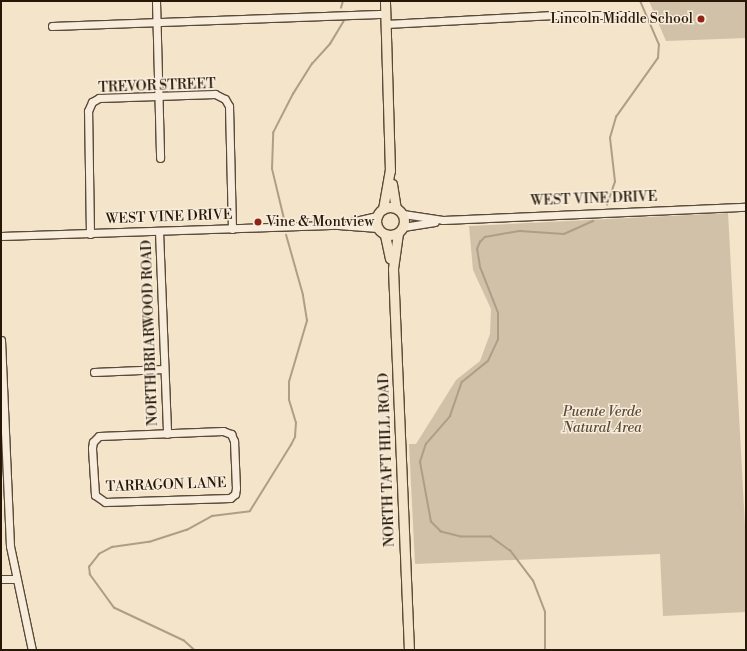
<!DOCTYPE html>
<style>
body{margin:0}
#map{position:relative;width:747px;height:651px;overflow:hidden;background:#f4e4c9;font-family:"Libre Bodoni",serif}
div>[style]{position:absolute}
.green>*{inset:0;background:#d1c1a8}
.stream>*{height:1.5px;margin:-0.75px;padding:0 0.75px;transform-origin:0.75px;border-radius:0.75px;background:#ae9e87}
.roads{filter:drop-shadow(1px 0 #5a4a38) drop-shadow(-1px 0 #5a4a38) drop-shadow(0 1px #5a4a38) drop-shadow(0 -1px #5a4a38)}
.minor>*{height:7px;margin:-3.5px;padding:0 3.5px;transform-origin:3.5px;border-radius:3.5px;background:#f8eddc}
.major>*{height:9px;margin:-4.5px;padding:0 4.5px;transform-origin:4.5px;border-radius:4.5px;background:#f4e4c9}
.major>.ring{margin:-4.5px;padding:0;box-sizing:content-box;background:none;border:9px solid #f4e4c9;border-radius:50%}
.dots>*{width:11px;height:11px;translate:-50% -50%;box-sizing:border-box;border:2px solid #f8eddc;border-radius:50%}
span{translate:-50% -50%;white-space:nowrap;text-align:center;line-height:1.15;-webkit-text-stroke:3px #f8eddc;paint-order:stroke}
.poi-label{font-size:14px;color:#271707}
.right{translate:-100% -50%;text-align:right}
.left{translate:0 -50%;text-align:left}
.street-label{font-size:14px;color:#271707}
.park-label{font-size:14px;color:#5a4a37;font-style:italic}
.frame{position:absolute;inset:0;border:2px solid #271707;pointer-events:none}
</style>
<div id="map">
<div class="green">
<i style="clip-path:polygon(649px 1px,746px 1px,746px 38px,666px 41px)"></i>
<i style="clip-path:polygon(728px 213px,746px 544px,746px 612px,663px 616px,660px 554px,415px 564px,409px 444px,416px 444px,456px 380px,480px 361px,490px 334px,491px 309px,473px 270px,469px 226px)"></i>
</div>
<div class="stream">
<i style="left:341px;top:8px;width:7px;rotate:-74deg"></i>
<i style="left:607px;top:205px;width:24px;rotate:-71deg"></i>
<i style="left:615px;top:182px;width:44px;rotate:-96.5deg"></i>
<i style="left:610px;top:138px;width:22px;rotate:-74deg"></i>
<i style="left:616px;top:117px;width:72px;rotate:-54.6deg"></i>
<i style="left:658px;top:58px;width:13px;rotate:-86deg"></i>
<i style="left:659px;top:45px;width:48px;rotate:-113.4deg"></i>
<i style="left:284px;top:219px;width:51px;rotate:-103.5deg"></i>
<i style="left:272px;top:169px;width:36px;rotate:-88deg"></i>
<i style="left:273px;top:133px;width:44px;rotate:-62.9deg"></i>
<i style="left:293px;top:94px;width:36px;rotate:-58deg"></i>
<i style="left:312px;top:64px;width:27px;rotate:-48deg"></i>
<i style="left:330px;top:44px;width:26px;rotate:-59deg"></i>
<i style="left:194px;top:650px;width:13px;rotate:-138deg"></i>
<i style="left:184px;top:641px;width:77px;rotate:-154.8deg"></i>
<i style="left:114px;top:608px;width:41px;rotate:-126deg"></i>
<i style="left:90px;top:575px;width:8px;rotate:-97deg"></i>
<i style="left:89px;top:567px;width:16px;rotate:-52deg"></i>
<i style="left:99px;top:554px;width:15px;rotate:-28deg"></i>
<i style="left:112px;top:547px;width:37px;rotate:-8deg"></i>
<i style="left:149px;top:542px;width:40px;rotate:-18deg"></i>
<i style="left:187px;top:530px;width:29px;rotate:-29deg"></i>
<i style="left:212px;top:516px;width:38px;rotate:-7deg"></i>
<i style="left:250px;top:511px;width:78px;rotate:-58.2deg"></i>
<i style="left:291px;top:445px;width:9px;rotate:-63deg"></i>
<i style="left:295px;top:437px;width:14px;rotate:-86deg"></i>
<i style="left:296px;top:423px;width:24px;rotate:-107deg"></i>
<i style="left:289px;top:400px;width:18px;rotate:-90deg"></i>
<i style="left:289px;top:382px;width:64px;rotate:-73.6deg"></i>
<i style="left:307px;top:321px;width:26px;rotate:-99deg"></i>
<i style="left:303px;top:295px;width:62px;rotate:-105.8deg"></i>
<i style="left:545px;top:650px;width:38px;rotate:-90deg"></i>
<i style="left:545px;top:612px;width:33px;rotate:-111deg"></i>
<i style="left:533px;top:581px;width:38px;rotate:-127deg"></i>
<i style="left:510px;top:551px;width:24px;rotate:-144deg"></i>
<i style="left:491px;top:537px;width:30px;rotate:180deg"></i>
<i style="left:461px;top:537px;width:21px;rotate:-166deg"></i>
<i style="left:441px;top:532px;width:14px;rotate:-135deg"></i>
<i style="left:431px;top:522px;width:61px;rotate:-100.4deg"></i>
<i style="left:420px;top:462px;width:19px;rotate:-72deg"></i>
<i style="left:426px;top:444px;width:37px;rotate:-49deg"></i>
<i style="left:450px;top:416px;width:36px;rotate:-71deg"></i>
<i style="left:462px;top:382px;width:33px;rotate:-39deg"></i>
<i style="left:488px;top:361px;width:23px;rotate:-65deg"></i>
<i style="left:498px;top:340px;width:27px;rotate:-90deg"></i>
<i style="left:498px;top:313px;width:49px;rotate:-111.4deg"></i>
<i style="left:480px;top:267px;width:18px;rotate:-99deg"></i>
<i style="left:477px;top:249px;width:8px;rotate:-67deg"></i>
<i style="left:480px;top:242px;width:7px;rotate:-45deg"></i>
<i style="left:485px;top:237px;width:36px;rotate:-10deg"></i>
<i style="left:520px;top:231px;width:44px;rotate:3.9deg"></i>
<i style="left:564px;top:234px;width:32px;rotate:-24deg"></i>
</div>
<div class="roads">
<div class="minor">
<i style="left:156px;top:1px;width:157px;rotate:88.5deg"></i>
<i style="left:386px;top:24px;width:168px;rotate:-3.1deg"></i>
<i style="left:554px;top:15px;width:77px"></i>
<i style="left:52px;top:26px;width:334px;rotate:-2.1deg"></i>
<i style="left:403px;top:214px;width:40px;rotate:8.5deg"></i>
<i style="left:443px;top:220px;width:303px;rotate:-2.5deg"></i>
<i style="left:351px;top:222px;width:28px;rotate:-13deg"></i>
<i style="left:403px;top:227px;width:32px;rotate:-9deg"></i>
<i style="left:159px;top:231px;width:203px;rotate:87.7deg"></i>
<i style="left:90px;top:234px;width:123px;rotate:-90.9deg"></i>
<i style="left:88px;top:111px;width:10px;rotate:-66deg"></i>
<i style="left:92px;top:102px;width:8px;rotate:-30deg"></i>
<i style="left:99px;top:98px;width:116px;rotate:-2deg"></i>
<i style="left:215px;top:94px;width:11px;rotate:27deg"></i>
<i style="left:225px;top:99px;width:8px;rotate:60deg"></i>
<i style="left:229px;top:106px;width:123px;rotate:88.6deg"></i>
<i style="left:1px;top:236px;width:337px;rotate:-1.9deg"></i>
<i style="left:338px;top:225px;width:40px;rotate:4.3deg"></i>
<i style="left:1px;top:340px;width:206px;rotate:87.5deg"></i>
<i style="left:10px;top:546px;width:106px;rotate:78.1deg"></i>
<i style="left:94px;top:372px;width:70px;rotate:-2.5deg"></i>
<i style="left:223px;top:431px;width:9px;rotate:21deg"></i>
<i style="left:231px;top:434px;width:8px;rotate:67deg"></i>
<i style="left:234px;top:441px;width:47px;rotate:87.6deg"></i>
<i style="left:236px;top:488px;width:6px;rotate:99deg"></i>
<i style="left:235px;top:494px;width:6px;rotate:141deg"></i>
<i style="left:230px;top:498px;width:125px;rotate:178.2deg"></i>
<i style="left:105px;top:502px;width:12px;rotate:-145deg"></i>
<i style="left:95px;top:495px;width:47px;rotate:-93.7deg"></i>
<i style="left:92px;top:448px;width:6px;rotate:-81deg"></i>
<i style="left:93px;top:442px;width:8px;rotate:-45deg"></i>
<i style="left:99px;top:436px;width:124px;rotate:-2.3deg"></i>
<i style="left:1px;top:579px;width:15px"></i>
</div>
<div class="major">
<i style="left:392px;top:184px;width:24px;rotate:81deg"></i>
<i class="ring" style="left:376px;top:207px;width:19px;height:19px"></i>
<i style="left:383px;top:209px;width:39px;rotate:-80deg"></i>
<i style="left:390px;top:171px;width:170px;rotate:-91.7deg"></i>
<i style="left:398px;top:233px;width:36px;rotate:98deg"></i>
<i style="left:393px;top:269px;width:381px;rotate:87.6deg"></i>
<i style="left:385px;top:235px;width:24px;rotate:78deg"></i>
</div>
</div>
<div class="dots">
<i style="left:701px;top:19px;background:#8f2418"></i>
<i style="left:258px;top:222px;background:#8f2418"></i>
</div>
<div class="poi-label">
<span class="right" style="left:693px;top:19px">Lincoln Middle School</span>
<span class="left" style="left:266px;top:222px">Vine &amp; Montview</span>
</div>
<div class="street-label">
<span style="left:157px;top:86px;rotate:-2deg">TREVOR STREET</span>
<span style="left:594px;top:199px;rotate:-2deg">WEST VINE DRIVE</span>
<span style="left:169px;top:217px;rotate:-2deg">WEST VINE DRIVE</span>
<span style="left:150px;top:333px;rotate:-92deg">NORTH BRIARWOOD ROAD</span>
<span style="left:387px;top:460px;rotate:-92deg">NORTH TAFT HILL ROAD</span>
<span style="left:166px;top:485px;rotate:-2deg">TARRAGON LANE</span>
</div>
<div class="park-label">
<span style="left:602px;top:420px">Puente Verde<br>Natural Area</span>
</div>
<div class="frame"></div>
</div>
